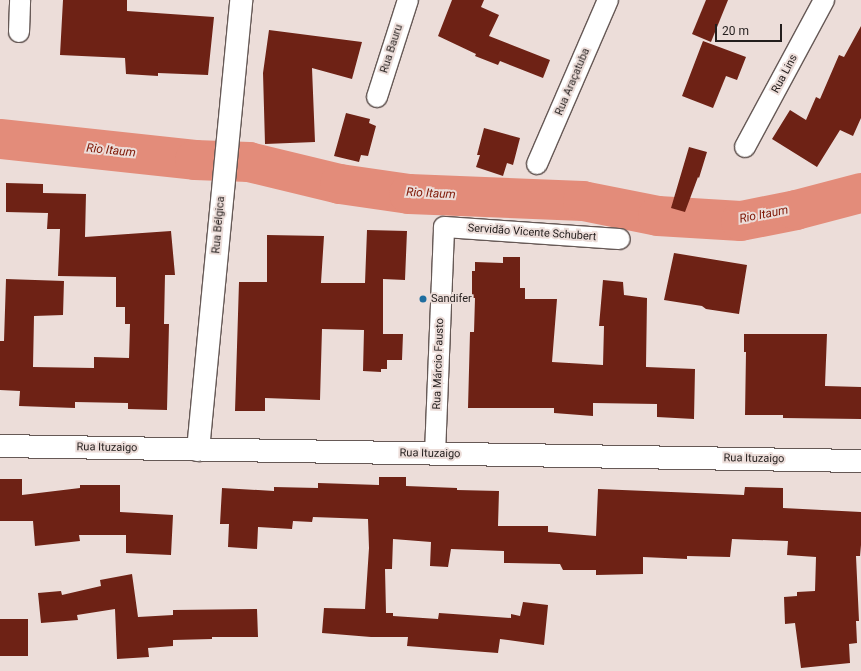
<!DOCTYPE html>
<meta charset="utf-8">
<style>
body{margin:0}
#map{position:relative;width:861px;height:671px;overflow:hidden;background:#ecddd9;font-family:Roboto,sans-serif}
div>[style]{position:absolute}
.river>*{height:40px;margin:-20px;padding:0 20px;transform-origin:20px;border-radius:20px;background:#e38c7a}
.building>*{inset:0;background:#6e2215;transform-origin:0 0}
.roads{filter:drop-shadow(1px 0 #665956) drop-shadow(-1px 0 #665956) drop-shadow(0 1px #665956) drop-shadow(0 -1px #665956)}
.street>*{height:20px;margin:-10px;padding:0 10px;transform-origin:10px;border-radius:10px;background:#fff}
.secondary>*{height:22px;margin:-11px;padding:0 11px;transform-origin:11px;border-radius:11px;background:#fff}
.dots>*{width:11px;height:11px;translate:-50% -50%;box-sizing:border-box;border:2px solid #ecddd9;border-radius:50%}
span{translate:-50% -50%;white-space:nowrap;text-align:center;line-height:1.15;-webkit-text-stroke:4px #ecddd9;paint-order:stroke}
.street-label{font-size:11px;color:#231e1d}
.poi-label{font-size:11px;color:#231e1d}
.left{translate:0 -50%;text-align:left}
.water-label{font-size:12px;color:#7d1604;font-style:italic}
.scale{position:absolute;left:715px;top:24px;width:67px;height:18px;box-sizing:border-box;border:2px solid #231e1d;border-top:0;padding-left:5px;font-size:12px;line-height:14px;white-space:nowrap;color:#231e1d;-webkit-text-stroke:3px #ecddd9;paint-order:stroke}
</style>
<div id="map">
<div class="river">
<i style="left:0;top:139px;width:196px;rotate:6.1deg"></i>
<i style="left:195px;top:160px;width:54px;rotate:2.1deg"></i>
<i style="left:249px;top:162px;width:94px;rotate:13.6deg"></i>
<i style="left:340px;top:184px;width:70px;rotate:8.2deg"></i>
<i style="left:409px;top:194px;width:174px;rotate:2.3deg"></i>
<i style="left:583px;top:201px;width:76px;rotate:11.3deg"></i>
<i style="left:658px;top:216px;width:83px;rotate:3.4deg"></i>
<i style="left:741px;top:221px;width:56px;rotate:-11.3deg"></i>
<i style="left:796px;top:210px;width:67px;rotate:-14.7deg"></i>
</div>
<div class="building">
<i style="clip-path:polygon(63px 0,127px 0,127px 11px,214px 17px,208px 75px,158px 73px,158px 76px,126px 74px,125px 58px,60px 55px)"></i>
<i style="clip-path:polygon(452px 0,484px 0,481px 7px,499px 15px,489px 36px,550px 60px,543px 78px,500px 61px,498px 65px,475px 56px,476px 54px,438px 36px)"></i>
<i style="clip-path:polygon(706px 0,728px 0,711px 42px,692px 34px)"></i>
<i style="clip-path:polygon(861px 26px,861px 118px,853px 136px,840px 130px,817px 167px,772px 139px,790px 110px,806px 120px,816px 97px,820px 99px,839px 55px,844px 57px)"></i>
<i style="clip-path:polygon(269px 30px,362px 42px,352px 79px,312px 68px,315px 142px,265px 144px,263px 73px)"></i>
<i style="clip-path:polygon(703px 41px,746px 57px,737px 80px,726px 76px,713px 108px,682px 96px)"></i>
<i style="clip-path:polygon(346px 113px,370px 119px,369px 123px,376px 126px,368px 156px,361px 155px,359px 162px,334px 156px)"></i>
<i style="clip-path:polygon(484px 128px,520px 138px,513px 165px,507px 163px,503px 176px,476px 167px,480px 155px,477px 155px)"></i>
<i style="clip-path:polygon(689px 147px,707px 152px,699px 178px,698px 177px,685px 212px,671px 208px)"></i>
<i style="clip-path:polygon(6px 183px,43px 184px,43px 193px,86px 194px,85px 237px,171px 231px,175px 275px,165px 275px,164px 324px,169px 324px,167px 410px,128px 409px,128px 403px,75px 402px,75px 408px,19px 406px,20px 391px,0 390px,0 341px,4px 341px,6px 279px,64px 281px,63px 315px,34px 316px,33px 367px,94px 368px,94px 357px,129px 358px,130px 324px,125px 324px,125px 307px,116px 307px,116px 277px,58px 276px,60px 229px,47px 229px,48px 213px,6px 212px)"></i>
<i style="clip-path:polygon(367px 230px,407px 231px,405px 280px,383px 279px,383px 334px,403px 334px,402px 360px,387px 360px,387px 369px,381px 369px,381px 372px,363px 371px,364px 330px,322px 329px,320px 400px,265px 398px,265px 411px,235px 411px,239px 282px,267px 282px,267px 235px,324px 236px,321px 283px,365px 283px)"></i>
<i style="clip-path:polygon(674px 253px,747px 265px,739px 314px,706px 309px,702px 306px,664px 300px)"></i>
<i style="clip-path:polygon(503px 257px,520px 257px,520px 288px,525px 288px,525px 299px,557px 299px,552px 362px,603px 365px,604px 326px,599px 326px,603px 280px,623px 282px,624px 295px,647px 298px,646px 367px,695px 369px,694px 419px,657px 417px,657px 404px,593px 403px,593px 416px,554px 413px,554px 408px,468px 408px,470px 332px,474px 332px,475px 298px,472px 298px,472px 271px,475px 271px,475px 262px,503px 263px)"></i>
<i style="clip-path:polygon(744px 334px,827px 334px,825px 386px,861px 387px,861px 419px,783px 418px,783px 415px,745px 415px,746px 352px,744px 352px)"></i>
<i style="clip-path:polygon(379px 477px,406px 477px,406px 486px,457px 488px,457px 490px,499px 491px,498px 526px,548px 526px,548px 532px,596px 536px,598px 489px,744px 495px,745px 487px,783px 488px,783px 508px,861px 512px,861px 545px,860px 556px,856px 556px,859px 621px,856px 621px,857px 643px,849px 644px,850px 663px,801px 668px,795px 623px,785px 624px,784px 597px,797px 596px,797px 592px,815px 591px,816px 557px,787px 555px,788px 541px,732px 539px,730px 557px,687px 556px,687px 559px,643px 557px,643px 574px,596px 575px,596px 570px,563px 570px,560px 564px,504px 563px,504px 551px,451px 549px,448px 567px,430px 566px,431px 542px,393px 539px,392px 569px,385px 569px,386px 613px,393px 613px,393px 616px,438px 619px,439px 613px,511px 618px,511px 614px,520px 616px,523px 602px,548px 605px,544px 645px,500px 639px,498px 653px,407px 646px,408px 637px,371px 637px,322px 633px,324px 608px,365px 609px,369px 548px,368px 519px,313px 517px,312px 522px,293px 521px,292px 529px,258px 527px,257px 549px,228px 547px,229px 524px,220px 524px,222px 488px,274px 491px,274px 487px,318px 488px,318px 483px,379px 485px)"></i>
<i style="clip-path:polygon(0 479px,22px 479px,22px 495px,80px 488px,80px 485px,120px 485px,120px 512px,173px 515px,171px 555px,126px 553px,126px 535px,79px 535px,80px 541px,35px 546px,33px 521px,0 521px)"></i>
<i style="clip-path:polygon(132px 574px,138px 617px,173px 615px,173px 610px,257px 609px,258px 637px,212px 637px,212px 639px,173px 640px,173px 646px,148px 648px,149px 657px,117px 659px,115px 609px,77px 615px,78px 620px,41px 623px,38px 593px,61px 591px,62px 595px,101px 586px,100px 580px)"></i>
<i style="left:0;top:619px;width:28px;height:37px"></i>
</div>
<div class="roads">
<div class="street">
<i style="left:19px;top:32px;width:32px;rotate:-88deg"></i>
<i style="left:377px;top:97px;width:102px;rotate:-72.3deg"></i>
<i style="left:745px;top:147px;width:167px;rotate:-61.7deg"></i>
<i style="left:537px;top:164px;width:179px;rotate:-66.6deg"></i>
<i style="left:435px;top:454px;width:227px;rotate:-87.7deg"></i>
<i style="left:444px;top:227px;width:176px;rotate:3.9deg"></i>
</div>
<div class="secondary">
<i style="left:0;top:446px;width:861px;rotate:1deg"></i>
<i style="left:198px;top:450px;width:452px;rotate:-84.5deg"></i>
</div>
</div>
<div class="dots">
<i style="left:423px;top:299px;background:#1f6d9f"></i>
</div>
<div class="street-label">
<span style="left:392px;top:49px;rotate:-72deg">Rua Bauru</span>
<span style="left:785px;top:74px;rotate:-62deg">Rua Lins</span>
<span style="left:573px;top:82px;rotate:-67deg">Rua Araçatuba</span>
<span style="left:219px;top:225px;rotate:-85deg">Rua Bélgica</span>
<span style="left:532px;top:233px;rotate:4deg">Servidão Vicente Schubert</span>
<span style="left:439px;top:364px;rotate:-88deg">Rua Márcio Fausto</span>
<span style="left:107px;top:448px;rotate:1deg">Rua Ituzaigo</span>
<span style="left:430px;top:454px;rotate:1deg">Rua Ituzaigo</span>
<span style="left:754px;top:459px;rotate:1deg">Rua Ituzaigo</span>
</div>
<div class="poi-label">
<span class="left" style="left:431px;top:299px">Sandifer</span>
</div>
<div class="water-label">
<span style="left:111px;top:151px;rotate:6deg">Rio Itaum</span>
<span style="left:431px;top:194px;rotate:3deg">Rio Itaum</span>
<span style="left:764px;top:215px;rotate:-11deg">Rio Itaum</span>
</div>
<div class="scale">20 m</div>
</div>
